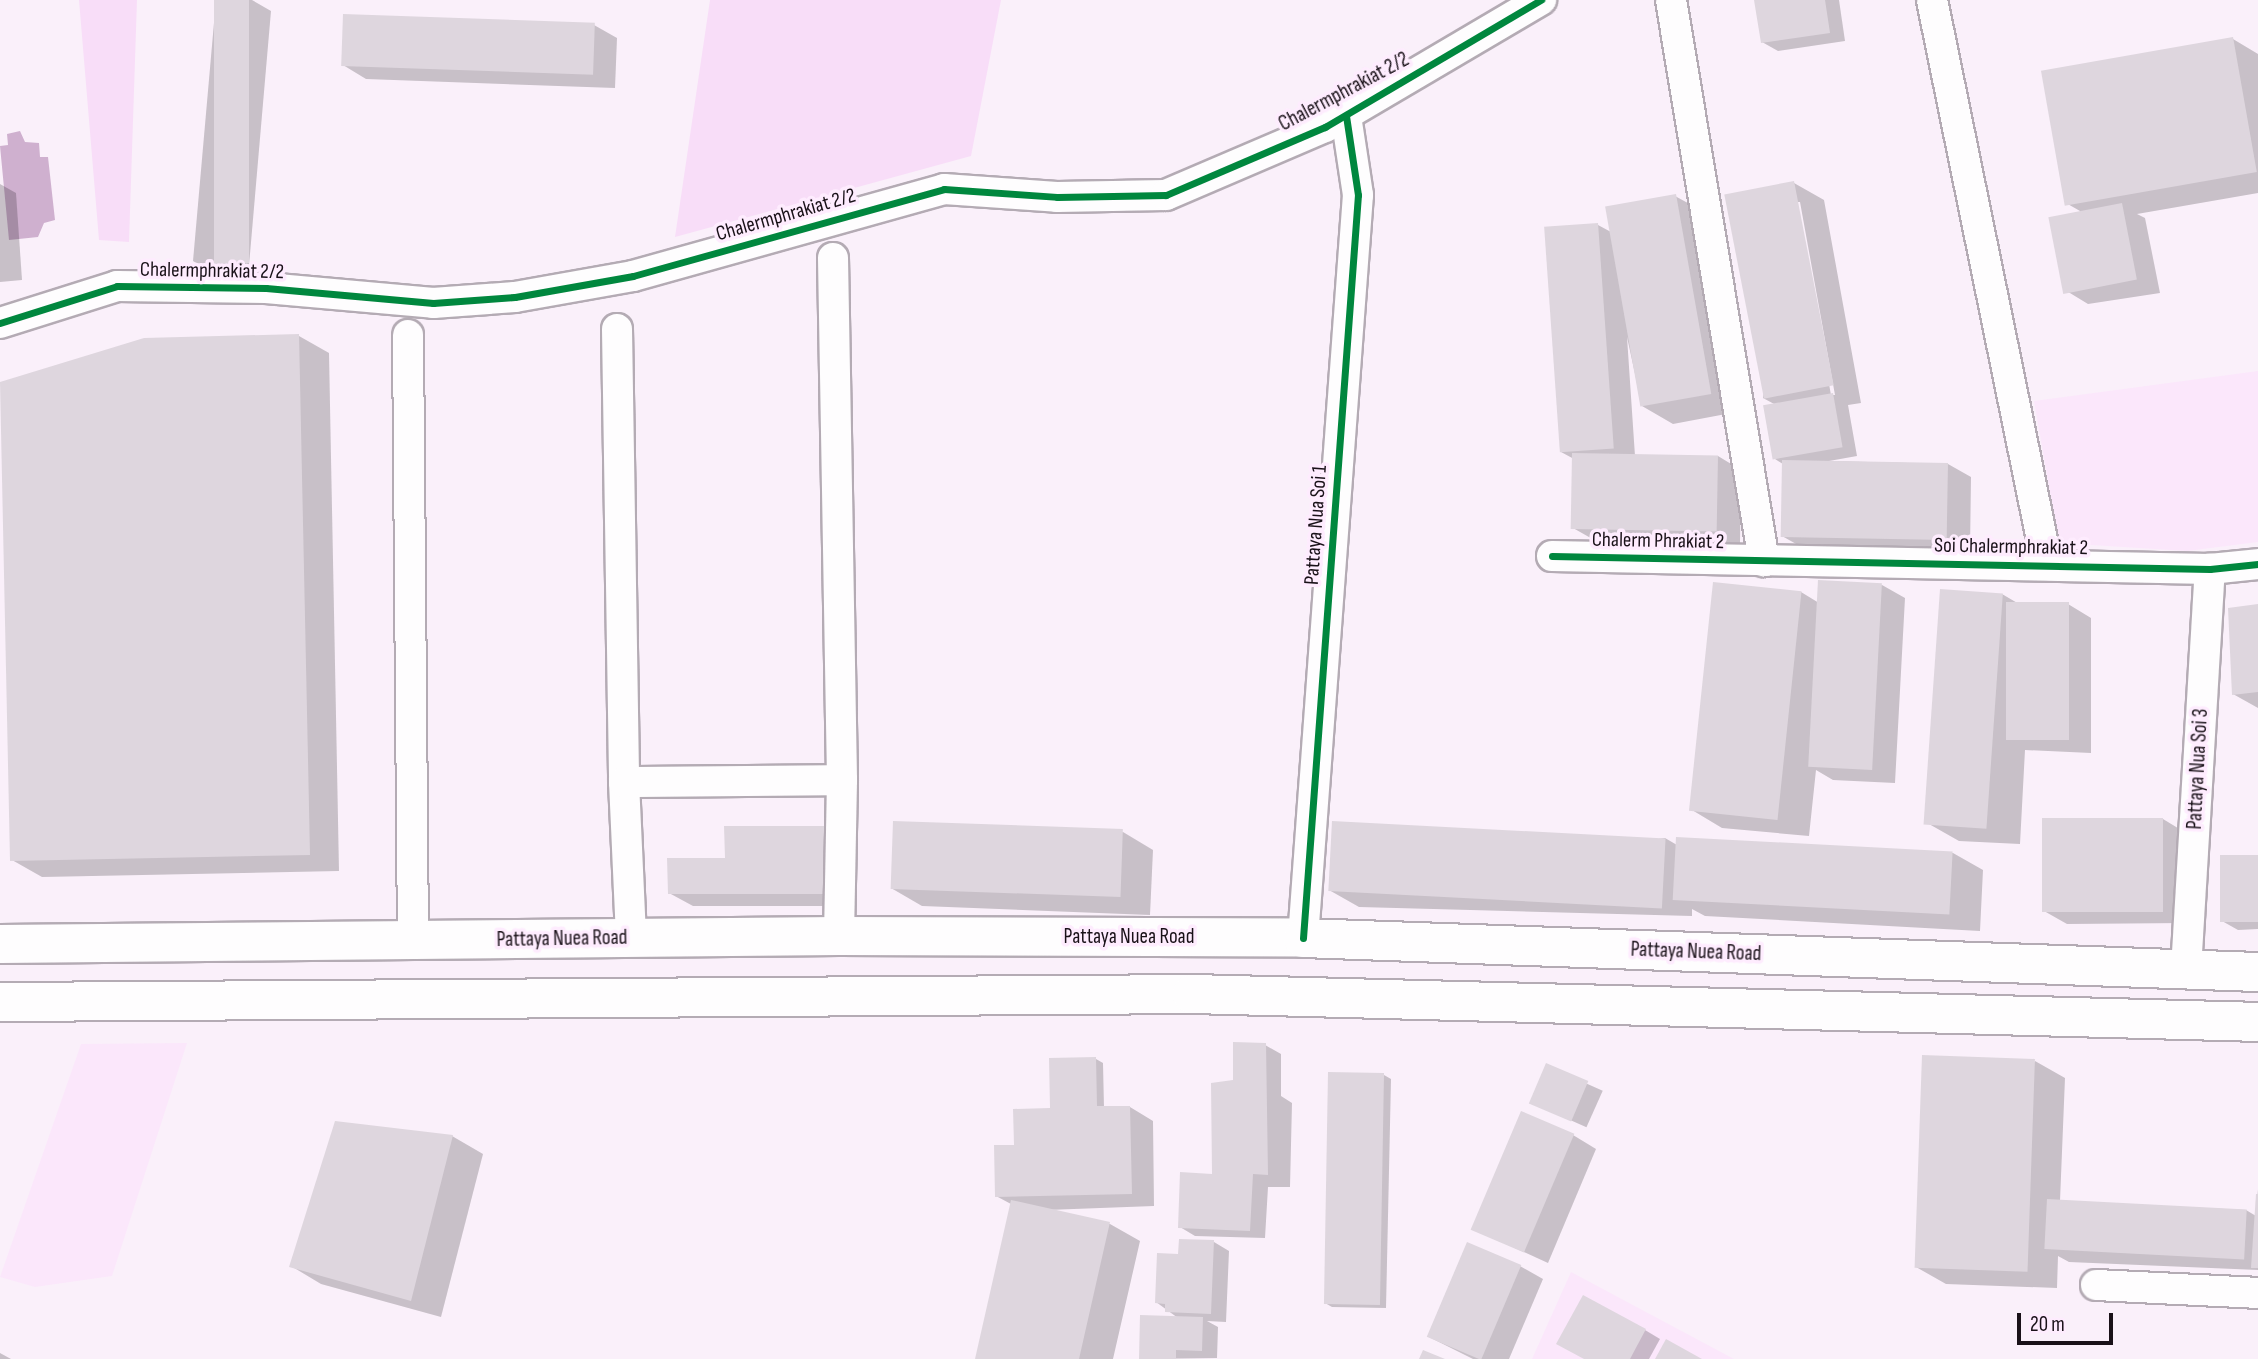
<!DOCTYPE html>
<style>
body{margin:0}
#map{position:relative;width:2258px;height:1359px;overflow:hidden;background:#faf0fa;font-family:"Sofia Sans Condensed",sans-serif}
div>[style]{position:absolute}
.built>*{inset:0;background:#fbe7fb}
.green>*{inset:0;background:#f8ddf8}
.water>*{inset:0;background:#cfb0cf}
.shadow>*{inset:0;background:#0003;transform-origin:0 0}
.building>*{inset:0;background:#ded6de;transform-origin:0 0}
.roads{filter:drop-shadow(2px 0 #b4abb4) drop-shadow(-2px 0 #b4abb4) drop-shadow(0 2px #b4abb4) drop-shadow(0 -2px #b4abb4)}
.minor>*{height:30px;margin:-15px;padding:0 15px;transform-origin:15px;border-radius:15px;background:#fefdfe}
.secondary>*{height:38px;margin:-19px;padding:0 19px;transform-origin:19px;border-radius:19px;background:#fefdfe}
.cycleway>*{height:7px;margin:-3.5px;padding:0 3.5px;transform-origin:3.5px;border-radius:3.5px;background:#00873e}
span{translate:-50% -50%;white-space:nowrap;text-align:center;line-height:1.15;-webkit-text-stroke:7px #feecfe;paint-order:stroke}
.street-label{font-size:21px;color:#191118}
.scale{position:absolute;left:2017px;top:1313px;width:96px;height:32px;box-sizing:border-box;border:4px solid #191118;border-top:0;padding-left:9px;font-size:21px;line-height:24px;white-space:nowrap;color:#191118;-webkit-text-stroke:5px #feecfe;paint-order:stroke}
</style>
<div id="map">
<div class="built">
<i style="clip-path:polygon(2258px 371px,2258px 542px,2187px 551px,2059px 543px,2034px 401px)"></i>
<i style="clip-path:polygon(187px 1043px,112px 1276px,35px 1287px,0 1277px,81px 1044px)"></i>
<i style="clip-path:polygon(1571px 1272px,1734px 1359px,1532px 1359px)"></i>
</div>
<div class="green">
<i style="clip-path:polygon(79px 0,137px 0,129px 242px,99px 240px)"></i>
<i style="clip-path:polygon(710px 0,1001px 0,971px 156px,675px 237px)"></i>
</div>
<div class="water">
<i style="clip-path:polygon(20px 131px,25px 142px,39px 143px,40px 157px,48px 157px,55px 220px,44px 223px,38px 237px,9px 240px,0 146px,8px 145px,7px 134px)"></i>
</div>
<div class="shadow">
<i style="clip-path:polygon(216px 0,252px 0,271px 11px,248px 277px,216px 275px,193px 261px)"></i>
<i style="clip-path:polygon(1756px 0,1839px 0,1845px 41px,1778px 51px,1762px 42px)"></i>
<i style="clip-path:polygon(594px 25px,617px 38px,615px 88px,366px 79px,343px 65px)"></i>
<i style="clip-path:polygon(2233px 39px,2258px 54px,2258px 193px,2137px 214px,2145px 218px,2160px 293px,2088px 304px,2065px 290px,2080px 211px,2066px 203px)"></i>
<i style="clip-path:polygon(evenodd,1794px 183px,1824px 200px,1861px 403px,1848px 405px,1857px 456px,1829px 461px,1948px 464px,1971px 477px,1970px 551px,1805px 549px,1782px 536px,1783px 464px,1775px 459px,1776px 405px,1763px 398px,1794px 183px,1796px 202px,1800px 202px,1835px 395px,1831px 395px,1796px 202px)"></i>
<i style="clip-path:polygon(0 184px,16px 193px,22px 280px,0 282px)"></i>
<i style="clip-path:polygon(1675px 196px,1706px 213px,1742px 411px,1673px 424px,1642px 406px,1627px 337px,1635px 456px,1718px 456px,1741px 470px,1740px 543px,1596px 541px,1573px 528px,1574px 459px,1561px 452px,1598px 225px,1611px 232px)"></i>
<i style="clip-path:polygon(299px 336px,329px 353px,339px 871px,42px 877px,12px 860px)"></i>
<i style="clip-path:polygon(1882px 585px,1905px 598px,1895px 783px,1833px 780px,1816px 770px,1809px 836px,1722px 828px,1692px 810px,1801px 592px,1819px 603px)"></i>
<i style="clip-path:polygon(2002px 594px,2019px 604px,2068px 604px,2091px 618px,2091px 753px,2025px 750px,2020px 844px,1959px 841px,1929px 824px)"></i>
<i style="clip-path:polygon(2258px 606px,2258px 708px,2233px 694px)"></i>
<i style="clip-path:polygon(2163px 819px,2186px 833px,2186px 923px,2067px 924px,2044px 911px,2044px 820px)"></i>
<i style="clip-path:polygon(833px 828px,856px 841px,856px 906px,693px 906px,669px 893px,726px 860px)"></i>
<i style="clip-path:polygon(1123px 832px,1153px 850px,1150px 915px,922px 906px,891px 888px)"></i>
<i style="clip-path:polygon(1665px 838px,1677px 845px,1953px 853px,1983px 870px,1980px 931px,1705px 916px,1692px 909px,1692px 916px,1359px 907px,1329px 890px)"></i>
<i style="clip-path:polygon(2258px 856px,2258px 929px,2238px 930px,2222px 921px)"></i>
<i style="clip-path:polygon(1265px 1045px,1281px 1054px,1281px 1096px,1292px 1103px,1290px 1187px,1268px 1187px,1265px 1238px,1195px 1236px,1180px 1227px,1214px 1175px,1235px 1082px)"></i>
<i style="clip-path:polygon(1096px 1059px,1103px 1063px,1104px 1108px,1130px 1107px,1153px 1121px,1154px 1206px,1047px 1210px,1110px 1224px,1140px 1241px,1113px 1359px,976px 1359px,1011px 1204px,996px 1196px,1016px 1146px)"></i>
<i style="clip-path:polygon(2035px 1061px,2065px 1078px,2060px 1201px,2246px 1210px,2256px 1216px,2258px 1189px,2258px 1270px,2069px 1262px,2058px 1256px,2057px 1288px,1946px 1284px,1916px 1267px)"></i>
<i style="left:1547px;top:1066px;width:61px;height:40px;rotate:24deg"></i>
<i style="clip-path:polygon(1384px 1075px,1391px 1079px,1386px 1308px,1332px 1307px,1325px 1303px)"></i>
<i style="clip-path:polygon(1573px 1135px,1596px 1149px,1548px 1263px,1473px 1229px)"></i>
<i style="clip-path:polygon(452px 1136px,483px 1154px,441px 1317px,321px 1284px,291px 1266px)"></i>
<i style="clip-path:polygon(1214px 1242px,1229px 1251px,1226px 1322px,1207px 1321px,1218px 1327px,1217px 1358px,1140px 1359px,1178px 1318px,1156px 1302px,1180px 1256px)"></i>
<i style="clip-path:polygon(1520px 1266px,1543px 1279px,1509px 1359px,1473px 1359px,1429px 1337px)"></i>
<i style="clip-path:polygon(1645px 1330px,1660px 1339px,1649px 1359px,1587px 1359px)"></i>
<i style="clip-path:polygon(0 1353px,11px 1359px,0 1359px)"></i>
</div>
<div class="building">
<i style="left:214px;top:0;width:35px;height:263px"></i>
<i style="clip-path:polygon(1754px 0,1825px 0,1830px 33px,1761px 43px)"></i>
<i style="left:343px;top:14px;width:252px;height:52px;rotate:2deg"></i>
<i style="left:2233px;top:37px;width:137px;height:195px;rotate:80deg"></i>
<i style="left:1794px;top:181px;width:208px;height:71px;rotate:79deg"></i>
<i style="left:1676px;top:194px;width:203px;height:72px;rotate:80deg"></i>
<i style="left:2122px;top:203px;width:78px;height:75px;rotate:79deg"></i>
<i style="left:1598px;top:223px;width:226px;height:54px;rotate:86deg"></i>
<i style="clip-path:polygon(299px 334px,310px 855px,10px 861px,0 382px,144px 338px)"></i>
<i style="left:1833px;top:393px;width:55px;height:71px;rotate:80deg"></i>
<i style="left:1572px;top:453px;width:146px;height:76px;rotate:1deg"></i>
<i style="left:1782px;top:460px;width:166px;height:77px;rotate:1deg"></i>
<i style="left:1818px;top:580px;width:64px;height:187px;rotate:3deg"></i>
<i style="left:1713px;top:582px;width:89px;height:230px;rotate:6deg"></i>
<i style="left:1940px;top:589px;width:63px;height:236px;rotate:4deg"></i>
<i style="left:2069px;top:602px;width:138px;height:63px;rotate:90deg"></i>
<i style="clip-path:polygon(2258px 604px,2258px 692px,2232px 695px,2228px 608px)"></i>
<i style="left:2042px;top:818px;width:121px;height:94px"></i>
<i style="left:893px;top:821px;width:230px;height:68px;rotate:2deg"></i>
<i style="left:1332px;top:821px;width:334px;height:70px;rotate:3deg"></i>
<i style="clip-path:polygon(724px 826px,833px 826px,833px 894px,668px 894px,667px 858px,725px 858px)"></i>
<i style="left:1676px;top:837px;width:277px;height:63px;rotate:3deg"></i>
<i style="left:2220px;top:855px;width:38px;height:67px"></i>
<i style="clip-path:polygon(1233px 1042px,1266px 1043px,1268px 1175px,1253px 1174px,1250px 1231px,1178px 1228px,1180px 1172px,1212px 1174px,1211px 1083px,1233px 1080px)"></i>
<i style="left:1922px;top:1055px;width:113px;height:213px;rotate:2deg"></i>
<i style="clip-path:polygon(1096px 1057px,1097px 1106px,1130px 1106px,1132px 1194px,995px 1197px,994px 1145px,1014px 1145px,1013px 1109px,1050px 1108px,1049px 1058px)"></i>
<i style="left:1546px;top:1063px;width:46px;height:44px;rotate:23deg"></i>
<i style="left:1328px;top:1072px;width:56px;height:232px;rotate:1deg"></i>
<i style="left:1521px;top:1111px;width:58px;height:129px;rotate:23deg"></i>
<i style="clip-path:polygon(335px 1121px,453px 1135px,411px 1301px,289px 1267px)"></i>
<i style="clip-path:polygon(2256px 1194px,2258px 1194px,2258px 1268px,2251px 1268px)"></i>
<i style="left:2047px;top:1199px;width:200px;height:50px;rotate:3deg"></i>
<i style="clip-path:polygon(1011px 1200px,1110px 1222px,1079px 1359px,975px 1359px)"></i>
<i style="clip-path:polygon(1179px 1239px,1214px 1240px,1211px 1314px,1165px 1312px,1165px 1304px,1155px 1303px,1157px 1253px,1178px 1254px)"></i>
<i style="left:1467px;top:1242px;width:59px;height:103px;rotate:23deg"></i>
<i style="clip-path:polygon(1583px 1295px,1646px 1329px,1630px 1359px,1584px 1359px,1556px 1344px)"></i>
<i style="clip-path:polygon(1140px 1315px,1203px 1317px,1202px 1351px,1176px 1350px,1176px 1359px,1139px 1359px)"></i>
<i style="clip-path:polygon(1666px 1339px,1702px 1359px,1655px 1359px)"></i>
<i style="clip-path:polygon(1423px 1350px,1445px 1359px,1419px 1359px)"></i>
</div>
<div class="roads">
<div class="minor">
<i style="left:1671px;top:0;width:569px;rotate:80.59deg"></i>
<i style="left:1932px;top:0;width:576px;rotate:78.48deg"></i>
<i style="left:833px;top:258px;width:522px;rotate:89.01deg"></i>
<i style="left:842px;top:780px;width:156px;rotate:91.1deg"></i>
<i style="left:0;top:323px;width:123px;rotate:-17.5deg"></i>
<i style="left:117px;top:286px;width:149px;rotate:0.8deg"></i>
<i style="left:266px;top:288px;width:168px;rotate:5.1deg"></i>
<i style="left:433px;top:303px;width:82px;rotate:-4.2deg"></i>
<i style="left:515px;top:297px;width:120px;rotate:-10.1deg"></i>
<i style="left:633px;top:276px;width:323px;rotate:-15.6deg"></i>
<i style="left:944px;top:189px;width:113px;rotate:4deg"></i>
<i style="left:1057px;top:197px;width:109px;rotate:-1.1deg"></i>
<i style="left:1166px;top:195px;width:173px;rotate:-23.2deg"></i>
<i style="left:1325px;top:127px;width:251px;rotate:-30.5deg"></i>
<i style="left:617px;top:329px;width:453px;rotate:89.1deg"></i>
<i style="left:624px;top:782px;width:156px;rotate:87.4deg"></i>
<i style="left:408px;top:335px;width:605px;rotate:89.53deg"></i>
<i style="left:1552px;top:556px;width:658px;rotate:1.13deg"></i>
<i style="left:2210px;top:569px;width:48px;rotate:-5.9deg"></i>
<i style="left:624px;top:782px;width:218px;rotate:-0.5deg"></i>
<i style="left:1303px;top:938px;width:745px;rotate:-85.77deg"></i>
<i style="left:1358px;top:195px;width:80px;rotate:-98.6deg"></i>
<i style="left:2186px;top:970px;width:402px;rotate:-86.6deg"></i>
<i style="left:2096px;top:1285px;width:162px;rotate:2.8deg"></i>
</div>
<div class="secondary">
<i style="left:0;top:944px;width:839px;rotate:-0.55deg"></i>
<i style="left:839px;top:936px;width:464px;rotate:0.2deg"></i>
<i style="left:1303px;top:938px;width:956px;rotate:2.04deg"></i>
<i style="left:0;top:1002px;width:1192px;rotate:-0.38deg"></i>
<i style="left:1192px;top:994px;width:1066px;rotate:1.5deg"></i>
</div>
</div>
<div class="cycleway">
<i style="left:0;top:323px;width:123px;rotate:-17.5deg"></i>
<i style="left:117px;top:286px;width:149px;rotate:0.8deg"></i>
<i style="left:266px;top:288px;width:168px;rotate:5.1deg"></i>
<i style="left:433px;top:303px;width:82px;rotate:-4.2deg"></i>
<i style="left:515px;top:297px;width:120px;rotate:-10.1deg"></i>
<i style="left:633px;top:276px;width:323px;rotate:-15.6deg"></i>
<i style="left:944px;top:189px;width:113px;rotate:4deg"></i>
<i style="left:1057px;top:197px;width:109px;rotate:-1.1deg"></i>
<i style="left:1166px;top:195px;width:173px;rotate:-23.2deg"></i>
<i style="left:1325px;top:127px;width:251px;rotate:-30.5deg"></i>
<i style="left:1552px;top:556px;width:658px;rotate:1.13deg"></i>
<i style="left:2210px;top:569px;width:48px;rotate:-5.9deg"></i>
<i style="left:1303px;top:938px;width:745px;rotate:-85.77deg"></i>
<i style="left:1358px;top:195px;width:80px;rotate:-98.6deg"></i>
</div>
<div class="street-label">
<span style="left:1344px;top:92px;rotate:-28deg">Chalermphrakiat 2/2</span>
<span style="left:786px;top:215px;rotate:-16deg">Chalermphrakiat 2/2</span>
<span style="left:212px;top:271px;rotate:1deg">Chalermphrakiat 2/2</span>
<span style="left:1316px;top:525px;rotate:-86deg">Pattaya Nua Soi 1</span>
<span style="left:1658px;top:541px;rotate:1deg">Chalerm Phrakiat 2</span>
<span style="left:2011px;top:547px;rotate:1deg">Soi Chalermphrakiat 2</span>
<span style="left:2198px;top:769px;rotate:-87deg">Pattaya Nua Soi 3</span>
<span style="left:1129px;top:937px">Pattaya Nuea Road</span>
<span style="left:562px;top:939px;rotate:-1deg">Pattaya Nuea Road</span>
<span style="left:1696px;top:952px;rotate:2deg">Pattaya Nuea Road</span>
</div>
<div class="scale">20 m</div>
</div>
